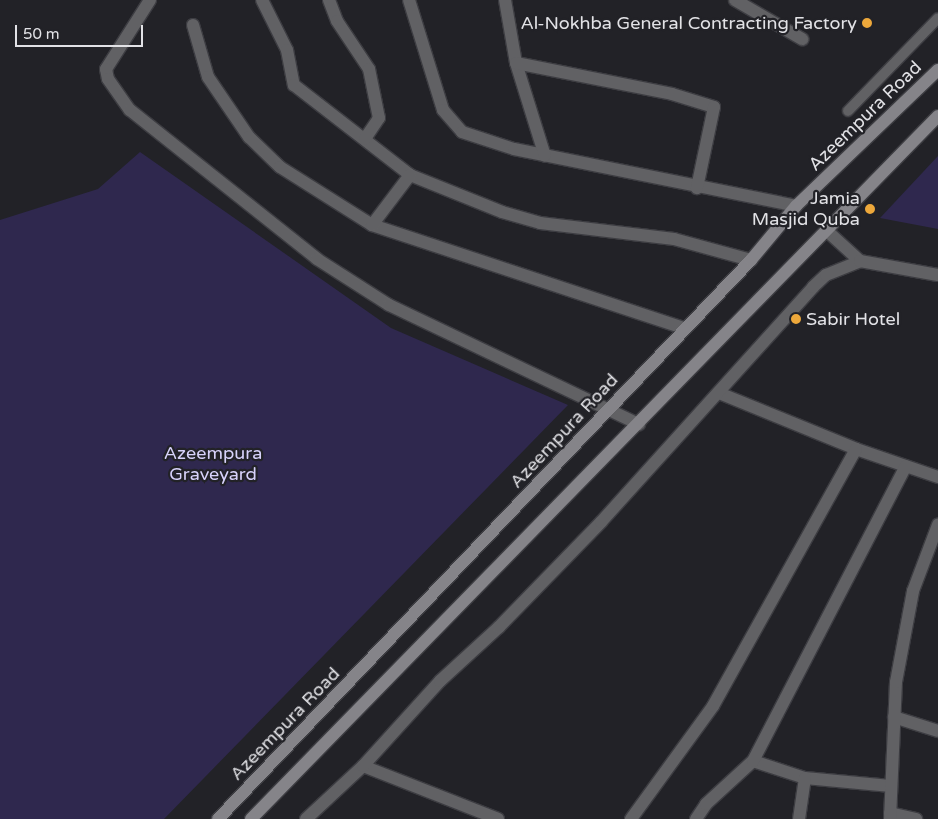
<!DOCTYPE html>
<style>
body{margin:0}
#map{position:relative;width:938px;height:819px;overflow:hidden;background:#222227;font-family:"Varela Round",sans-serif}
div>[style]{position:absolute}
.green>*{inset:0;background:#2f284e}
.roads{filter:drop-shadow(1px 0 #3d3d42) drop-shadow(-1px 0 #3d3d42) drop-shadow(0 1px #3d3d42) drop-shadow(0 -1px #3d3d42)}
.service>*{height:10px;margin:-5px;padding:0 5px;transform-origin:5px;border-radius:5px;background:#616164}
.minor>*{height:12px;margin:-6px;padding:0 6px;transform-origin:6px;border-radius:6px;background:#616164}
.tertiary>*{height:12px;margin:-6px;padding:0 6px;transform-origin:6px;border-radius:6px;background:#616164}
.secondary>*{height:12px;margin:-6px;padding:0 6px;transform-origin:6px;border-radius:6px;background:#858489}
.dots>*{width:14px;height:14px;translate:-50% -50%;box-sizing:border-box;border:2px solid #222227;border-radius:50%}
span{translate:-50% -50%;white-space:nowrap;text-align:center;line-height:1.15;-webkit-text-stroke:4.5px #222227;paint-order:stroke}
.poi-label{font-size:18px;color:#e2e2e6}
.right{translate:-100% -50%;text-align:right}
.left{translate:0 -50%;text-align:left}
.street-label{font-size:18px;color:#e2e2e6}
.park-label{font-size:18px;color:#d7d2fa}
.scale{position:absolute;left:15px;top:25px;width:128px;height:22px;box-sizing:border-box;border:2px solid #e2e2e6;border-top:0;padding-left:6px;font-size:15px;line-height:18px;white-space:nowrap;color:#e2e2e6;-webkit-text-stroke:4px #222227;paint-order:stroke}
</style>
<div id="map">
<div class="green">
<i style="clip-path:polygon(140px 152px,391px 328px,568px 405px,164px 819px,0 819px,0 220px,98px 189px)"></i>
<i style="clip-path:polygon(938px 156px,938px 229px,880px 218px)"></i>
</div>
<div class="roads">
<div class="service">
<i style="left:848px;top:111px;width:129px;rotate:-45.9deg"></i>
</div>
<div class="minor">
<i style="left:150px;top:0;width:82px;rotate:122.5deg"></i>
<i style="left:106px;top:69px;width:10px;rotate:79deg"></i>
<i style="left:108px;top:79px;width:38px;rotate:55deg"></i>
<i style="left:130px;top:110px;width:239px;rotate:38.5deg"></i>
<i style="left:317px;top:259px;width:85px;rotate:32.6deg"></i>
<i style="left:389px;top:305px;width:277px;rotate:25.5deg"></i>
<i style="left:262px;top:0;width:56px;rotate:63.4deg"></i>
<i style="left:287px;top:50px;width:36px;rotate:79deg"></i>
<i style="left:294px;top:85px;width:147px;rotate:37.8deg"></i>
<i style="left:410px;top:175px;width:99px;rotate:21.9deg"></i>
<i style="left:502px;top:212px;width:40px;rotate:16deg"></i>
<i style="left:540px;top:223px;width:135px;rotate:6.8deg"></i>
<i style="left:674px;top:239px;width:80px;rotate:15.3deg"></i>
<i style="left:329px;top:0;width:22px;rotate:69deg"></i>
<i style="left:337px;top:21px;width:58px;rotate:56.3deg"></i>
<i style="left:369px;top:69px;width:50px;rotate:78.5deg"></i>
<i style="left:379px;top:118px;width:25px;rotate:124deg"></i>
<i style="left:409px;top:0;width:115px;rotate:72.8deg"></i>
<i style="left:443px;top:110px;width:29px;rotate:49deg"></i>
<i style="left:462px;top:132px;width:55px;rotate:18.1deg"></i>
<i style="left:514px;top:149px;width:288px;rotate:11.4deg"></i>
<i style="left:505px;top:0;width:64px;rotate:80.1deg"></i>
<i style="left:516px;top:63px;width:97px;rotate:72.7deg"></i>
<i style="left:735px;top:0;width:78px;rotate:30.2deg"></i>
<i style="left:193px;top:25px;width:54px;rotate:73.9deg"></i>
<i style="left:208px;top:77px;width:73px;rotate:55.7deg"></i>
<i style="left:249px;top:137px;width:43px;rotate:44.1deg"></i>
<i style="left:280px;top:167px;width:109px;rotate:32.2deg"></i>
<i style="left:372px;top:225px;width:329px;rotate:18.3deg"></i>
<i style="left:516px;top:63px;width:159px;rotate:11.2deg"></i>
<i style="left:672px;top:94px;width:44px;rotate:17.2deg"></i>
<i style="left:714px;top:107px;width:83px;rotate:101.9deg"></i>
<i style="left:372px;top:225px;width:63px;rotate:-52.8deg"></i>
<i style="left:719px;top:393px;width:148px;rotate:22.2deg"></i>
<i style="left:856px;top:449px;width:87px;rotate:18.9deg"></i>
<i style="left:894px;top:717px;width:46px;rotate:17.7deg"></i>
<i style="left:753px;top:761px;width:55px;rotate:18.1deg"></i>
<i style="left:805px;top:778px;width:86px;rotate:5.3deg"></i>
<i style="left:363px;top:766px;width:145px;rotate:21.4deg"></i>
<i style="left:890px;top:813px;width:27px;rotate:13deg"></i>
<i style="left:306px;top:819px;width:78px;rotate:-42.9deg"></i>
<i style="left:363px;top:766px;width:115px;rotate:-47.8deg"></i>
<i style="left:440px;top:681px;width:80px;rotate:-42.5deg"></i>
<i style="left:499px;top:627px;width:146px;rotate:-45.8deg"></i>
<i style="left:601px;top:522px;width:316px;rotate:-47.9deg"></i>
<i style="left:813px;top:287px;width:18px;rotate:-43deg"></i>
<i style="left:826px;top:275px;width:37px;rotate:-22deg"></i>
<i style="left:631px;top:819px;width:140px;rotate:-54deg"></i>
<i style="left:713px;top:706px;width:294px;rotate:-60.9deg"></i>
<i style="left:696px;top:819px;width:18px;rotate:-56deg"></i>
<i style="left:706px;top:804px;width:64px;rotate:-42.5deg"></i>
<i style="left:753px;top:761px;width:332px;rotate:-62.6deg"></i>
<i style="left:799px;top:819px;width:41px;rotate:-81.7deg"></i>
<i style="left:890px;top:819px;width:137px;rotate:-87.5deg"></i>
<i style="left:896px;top:682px;width:93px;rotate:-79.4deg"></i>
<i style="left:913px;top:591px;width:71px;rotate:-69.3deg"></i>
</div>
<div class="tertiary">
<i style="left:826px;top:230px;width:46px;rotate:42.4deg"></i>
<i style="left:860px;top:261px;width:79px;rotate:10.2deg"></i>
</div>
<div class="secondary">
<i style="left:218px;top:819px;width:772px;rotate:-46.36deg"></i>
<i style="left:751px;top:260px;width:70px;rotate:-50.2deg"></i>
<i style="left:796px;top:206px;width:197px;rotate:-43.8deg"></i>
<i style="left:251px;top:819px;width:983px;rotate:-45.66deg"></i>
</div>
</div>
<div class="dots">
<i style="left:867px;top:23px;background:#eda83b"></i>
<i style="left:870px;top:209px;background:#eda83b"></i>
<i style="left:796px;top:319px;background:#eda83b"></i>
</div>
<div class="poi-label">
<span class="right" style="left:857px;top:23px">Al-Nokhba General Contracting Factory</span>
<span class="right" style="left:860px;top:209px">Jamia<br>Masjid Quba</span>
<span class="left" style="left:806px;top:319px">Sabir Hotel</span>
</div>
<div class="street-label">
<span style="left:865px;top:116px;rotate:-44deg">Azeempura Road</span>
<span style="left:564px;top:431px;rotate:-47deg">Azeempura Road</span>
<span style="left:285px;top:724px;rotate:-46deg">Azeempura Road</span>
</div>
<div class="park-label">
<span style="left:213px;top:464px">Azeempura<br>Graveyard</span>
</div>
<div class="scale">50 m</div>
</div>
